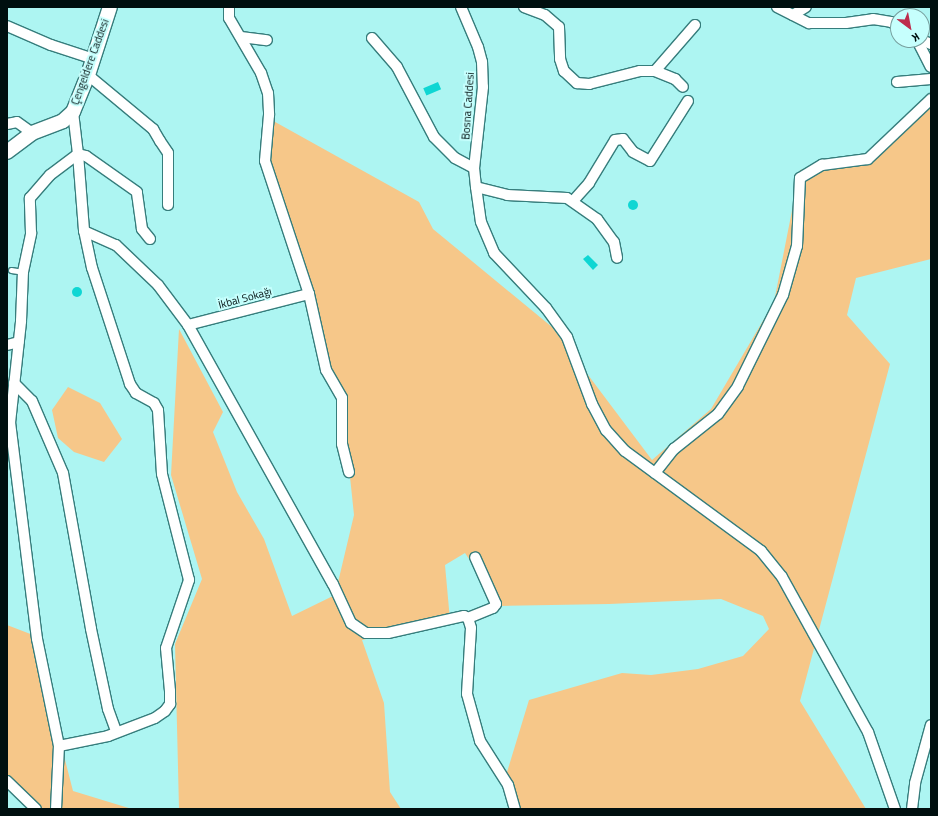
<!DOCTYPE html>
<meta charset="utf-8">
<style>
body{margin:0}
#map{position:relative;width:938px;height:816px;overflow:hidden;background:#adf5f2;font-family:"Titillium Web",sans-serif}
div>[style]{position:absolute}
.green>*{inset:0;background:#f6c789}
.water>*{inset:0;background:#0fd6d3;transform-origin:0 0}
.round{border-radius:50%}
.roads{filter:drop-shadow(1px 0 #367d7c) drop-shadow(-1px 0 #367d7c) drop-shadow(0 1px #367d7c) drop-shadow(0 -1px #367d7c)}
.lane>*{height:5px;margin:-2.5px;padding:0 2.5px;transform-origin:2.5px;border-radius:2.5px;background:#fff}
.street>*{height:10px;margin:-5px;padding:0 5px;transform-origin:5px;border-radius:5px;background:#fff}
.secondary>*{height:14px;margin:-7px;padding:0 7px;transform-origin:7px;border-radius:7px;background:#fff}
span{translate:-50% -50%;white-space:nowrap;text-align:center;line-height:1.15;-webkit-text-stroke:4px #c6fffd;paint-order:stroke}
.street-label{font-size:11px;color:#000f0f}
.frame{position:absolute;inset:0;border:8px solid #000f0f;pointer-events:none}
.north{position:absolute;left:890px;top:8px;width:40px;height:40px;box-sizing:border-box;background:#c6fffd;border:1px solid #779f9e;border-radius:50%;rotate:148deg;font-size:11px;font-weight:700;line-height:16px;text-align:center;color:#000f0f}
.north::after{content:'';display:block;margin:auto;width:14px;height:18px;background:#bd2c4c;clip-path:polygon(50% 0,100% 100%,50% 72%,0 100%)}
</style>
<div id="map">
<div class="green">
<i style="clip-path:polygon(931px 98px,931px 259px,856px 278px,847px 315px,890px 364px,800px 701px,866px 809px,513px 809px,504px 782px,529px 700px,622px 673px,651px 675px,698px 669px,743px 656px,769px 629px,763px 616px,721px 599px,609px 604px,500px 606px,465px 553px,445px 565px,450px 620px,362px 640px,384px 703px,390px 792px,401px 809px,179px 809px,175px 644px,202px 579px,171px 475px,179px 329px,223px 412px,213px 432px,237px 492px,264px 539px,292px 616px,335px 595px,354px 515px,343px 410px,268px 165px,268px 118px,419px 202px,433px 229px,552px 327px,652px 460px,711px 409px,774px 302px,800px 170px,870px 154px)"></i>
<i style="clip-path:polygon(68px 387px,100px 403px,122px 439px,104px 462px,74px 452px,58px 438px,52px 410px)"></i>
<i style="clip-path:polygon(7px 625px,33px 635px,73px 791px,132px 809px,43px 809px,7px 786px)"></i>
</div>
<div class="water">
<i style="left:438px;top:82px;width:8px;height:16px;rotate:67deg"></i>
<i class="round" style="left:628px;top:200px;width:10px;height:10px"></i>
<i style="clip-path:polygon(588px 255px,598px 265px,593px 270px,583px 259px)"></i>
<i class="round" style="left:72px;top:287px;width:10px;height:10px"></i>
</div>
<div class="roads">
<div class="lane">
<i style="left:11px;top:270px;width:12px;rotate:9deg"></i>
</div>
<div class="street">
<i style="left:229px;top:7px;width:11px;rotate:90deg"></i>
<i style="left:229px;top:18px;width:64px;rotate:59.8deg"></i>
<i style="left:261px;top:73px;width:21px;rotate:71deg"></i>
<i style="left:268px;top:93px;width:22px;rotate:87deg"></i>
<i style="left:269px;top:115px;width:46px;rotate:95deg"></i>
<i style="left:265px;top:161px;width:140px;rotate:71.7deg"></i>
<i style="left:309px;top:294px;width:78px;rotate:77.4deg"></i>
<i style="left:326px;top:370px;width:32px;rotate:60deg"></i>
<i style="left:342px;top:398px;width:46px;rotate:90deg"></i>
<i style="left:342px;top:444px;width:29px;rotate:76deg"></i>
<i style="left:461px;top:7px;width:43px;rotate:67deg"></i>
<i style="left:478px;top:47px;width:16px;rotate:75deg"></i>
<i style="left:482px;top:62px;width:25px;rotate:88deg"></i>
<i style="left:483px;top:87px;width:81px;rotate:96.3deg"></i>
<i style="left:474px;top:168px;width:19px;rotate:84deg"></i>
<i style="left:476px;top:187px;width:35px;rotate:82deg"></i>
<i style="left:481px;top:222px;width:34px;rotate:67deg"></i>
<i style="left:494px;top:253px;width:76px;rotate:46.6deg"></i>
<i style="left:546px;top:308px;width:36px;rotate:54deg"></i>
<i style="left:567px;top:337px;width:72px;rotate:69.5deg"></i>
<i style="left:592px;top:404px;width:30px;rotate:62deg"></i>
<i style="left:606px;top:430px;width:28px;rotate:48deg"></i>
<i style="left:625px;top:451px;width:169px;rotate:36.3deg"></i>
<i style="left:761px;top:551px;width:33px;rotate:51deg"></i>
<i style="left:782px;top:577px;width:177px;rotate:61deg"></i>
<i style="left:868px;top:732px;width:82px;rotate:70.7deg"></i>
<i style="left:524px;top:7px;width:22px;rotate:21deg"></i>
<i style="left:545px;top:15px;width:18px;rotate:41deg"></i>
<i style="left:559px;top:27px;width:32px;rotate:88deg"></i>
<i style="left:560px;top:59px;width:13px;rotate:72deg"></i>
<i style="left:564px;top:71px;width:18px;rotate:43deg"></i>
<i style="left:577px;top:83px;width:12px;rotate:5deg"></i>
<i style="left:589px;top:84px;width:53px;rotate:-14.3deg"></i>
<i style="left:640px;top:71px;width:15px"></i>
<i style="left:655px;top:71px;width:22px;rotate:22deg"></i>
<i style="left:675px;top:79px;width:11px;rotate:45deg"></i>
<i style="left:777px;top:7px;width:36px;rotate:27deg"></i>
<i style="left:809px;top:23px;width:37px"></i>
<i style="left:846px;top:23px;width:27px;rotate:-8deg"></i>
<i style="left:873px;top:19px;width:18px;rotate:9deg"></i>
<i style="left:891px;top:22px;width:8px;rotate:30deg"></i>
<i style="left:793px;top:15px;width:15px;rotate:-32deg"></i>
<i style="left:7px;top:26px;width:48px;rotate:23.4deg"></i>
<i style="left:51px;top:45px;width:45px;rotate:18deg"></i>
<i style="left:241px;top:37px;width:26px;rotate:7deg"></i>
<i style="left:372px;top:38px;width:38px;rotate:49deg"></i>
<i style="left:397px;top:67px;width:79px;rotate:62.1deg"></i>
<i style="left:434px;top:137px;width:30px;rotate:45deg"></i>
<i style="left:455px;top:158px;width:21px;rotate:28deg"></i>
<i style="left:917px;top:40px;width:30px;rotate:63deg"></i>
<i style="left:922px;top:40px;width:10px;rotate:24deg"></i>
<i style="left:655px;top:71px;width:61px;rotate:-49deg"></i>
<i style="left:88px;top:75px;width:85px;rotate:39.7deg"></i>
<i style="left:153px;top:129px;width:14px;rotate:60deg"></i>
<i style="left:160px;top:141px;width:14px;rotate:56deg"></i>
<i style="left:168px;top:153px;width:52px;rotate:90deg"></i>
<i style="left:897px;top:82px;width:34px;rotate:-5deg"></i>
<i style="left:7px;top:124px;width:10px;rotate:-11deg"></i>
<i style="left:17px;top:122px;width:19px;rotate:36deg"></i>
<i style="left:476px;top:187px;width:32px;rotate:14deg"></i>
<i style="left:507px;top:195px;width:60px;rotate:2.9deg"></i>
<i style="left:567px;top:198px;width:37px;rotate:35deg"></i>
<i style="left:597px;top:219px;width:29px;rotate:54deg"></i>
<i style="left:614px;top:242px;width:16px;rotate:79deg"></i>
<i style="left:573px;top:201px;width:24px;rotate:-48deg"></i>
<i style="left:589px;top:183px;width:50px;rotate:-58.8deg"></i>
<i style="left:615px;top:140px;width:8px;rotate:-7deg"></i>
<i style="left:623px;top:139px;width:16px;rotate:52deg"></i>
<i style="left:633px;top:152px;width:19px;rotate:28deg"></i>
<i style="left:650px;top:161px;width:71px;rotate:-57.7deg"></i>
<i style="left:150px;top:239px;width:13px;rotate:-129deg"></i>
<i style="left:142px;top:229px;width:37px;rotate:-98deg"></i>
<i style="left:137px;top:192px;width:62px;rotate:-144.8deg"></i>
<i style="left:86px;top:156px;width:8px;rotate:-166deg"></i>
<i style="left:78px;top:154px;width:77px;rotate:85.5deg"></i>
<i style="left:84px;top:231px;width:35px;rotate:24deg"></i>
<i style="left:116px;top:245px;width:58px;rotate:43.6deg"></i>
<i style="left:158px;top:285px;width:50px;rotate:53.1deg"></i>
<i style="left:188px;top:325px;width:297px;rotate:60.8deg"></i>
<i style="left:333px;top:584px;width:43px;rotate:65.2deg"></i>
<i style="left:351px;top:623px;width:18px;rotate:34deg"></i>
<i style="left:366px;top:633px;width:22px"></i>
<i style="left:388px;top:633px;width:78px;rotate:-12.6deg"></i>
<i style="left:464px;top:616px;width:4px;rotate:27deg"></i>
<i style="left:468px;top:618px;width:10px;rotate:73deg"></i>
<i style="left:471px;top:628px;width:66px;rotate:93.5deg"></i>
<i style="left:467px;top:694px;width:49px;rotate:74.5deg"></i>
<i style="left:480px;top:741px;width:52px;rotate:57.5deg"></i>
<i style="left:508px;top:785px;width:25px;rotate:74deg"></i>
<i style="left:188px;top:325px;width:125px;rotate:-14.4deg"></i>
<i style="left:7px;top:345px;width:12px;rotate:-14deg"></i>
<i style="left:14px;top:383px;width:25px;rotate:45deg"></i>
<i style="left:32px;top:401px;width:78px;rotate:66.7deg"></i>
<i style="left:63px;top:473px;width:158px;rotate:79.8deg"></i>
<i style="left:91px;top:629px;width:82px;rotate:78deg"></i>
<i style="left:108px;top:709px;width:23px;rotate:70deg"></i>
<i style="left:655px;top:473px;width:31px;rotate:-52deg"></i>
<i style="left:674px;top:449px;width:56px;rotate:-38.5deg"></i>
<i style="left:718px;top:414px;width:34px;rotate:-54deg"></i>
<i style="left:738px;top:386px;width:102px;rotate:-63.7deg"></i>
<i style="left:783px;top:295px;width:51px;rotate:-74.1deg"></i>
<i style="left:797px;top:246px;width:68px;rotate:-87.5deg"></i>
<i style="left:800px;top:178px;width:26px;rotate:-31deg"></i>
<i style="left:822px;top:165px;width:46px;rotate:-7.4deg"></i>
<i style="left:868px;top:159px;width:87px;rotate:-43.6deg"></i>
<i style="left:468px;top:618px;width:27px;rotate:-22deg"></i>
<i style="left:493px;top:608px;width:5px;rotate:-53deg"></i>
<i style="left:496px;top:604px;width:51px;rotate:-114.1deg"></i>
<i style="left:59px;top:746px;width:50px;rotate:-11.5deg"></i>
<i style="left:108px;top:736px;width:50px;rotate:-21deg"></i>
<i style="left:155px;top:718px;width:12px;rotate:-35deg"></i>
<i style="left:165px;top:711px;width:9px;rotate:-54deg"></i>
<i style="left:170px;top:704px;width:13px;rotate:-90deg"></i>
<i style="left:170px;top:691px;width:43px;rotate:-95.3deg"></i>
<i style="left:166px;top:648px;width:72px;rotate:-71.3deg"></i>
<i style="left:189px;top:580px;width:109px;rotate:-104.3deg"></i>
<i style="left:162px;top:474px;width:64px;rotate:-93.6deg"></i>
<i style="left:158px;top:410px;width:8px;rotate:-120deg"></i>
<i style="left:154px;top:403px;width:21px;rotate:-151deg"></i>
<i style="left:136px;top:393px;width:11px;rotate:-124deg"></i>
<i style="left:130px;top:384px;width:122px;rotate:-108.1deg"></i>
<i style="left:92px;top:268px;width:38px;rotate:-102deg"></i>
<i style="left:7px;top:781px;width:40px;rotate:44deg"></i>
<i style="left:56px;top:809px;width:63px;rotate:-87.3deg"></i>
<i style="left:59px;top:746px;width:109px;rotate:-101.6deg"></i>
<i style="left:37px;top:639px;width:218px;rotate:-97.1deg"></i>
<i style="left:10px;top:423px;width:103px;rotate:-83.8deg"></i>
<i style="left:21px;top:321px;width:49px;rotate:-87.7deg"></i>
<i style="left:23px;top:272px;width:40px;rotate:-78deg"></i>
<i style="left:31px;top:233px;width:35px;rotate:-92deg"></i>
<i style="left:30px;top:198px;width:30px;rotate:-49deg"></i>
<i style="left:50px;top:175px;width:35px;rotate:-37deg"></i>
<i style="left:78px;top:154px;width:42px;rotate:-96.8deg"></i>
<i style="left:912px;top:809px;width:26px;rotate:-83deg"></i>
<i style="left:915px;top:783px;width:60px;rotate:-74.6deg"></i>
</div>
<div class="secondary">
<i style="left:7px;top:152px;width:31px;rotate:-37deg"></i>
<i style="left:32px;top:133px;width:33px;rotate:-21deg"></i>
<i style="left:63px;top:121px;width:13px;rotate:-42deg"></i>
<i style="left:73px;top:112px;width:40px;rotate:-68deg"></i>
<i style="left:88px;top:75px;width:71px;rotate:-72.1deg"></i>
</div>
</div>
<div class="street-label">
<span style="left:90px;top:62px;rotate:-70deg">Çengeldere Caddesi</span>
<span style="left:468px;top:106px;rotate:-86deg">Bosna Caddesi</span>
<span style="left:245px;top:298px;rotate:-15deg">İkbal Sokağı</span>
</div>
<div class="frame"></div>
<div class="north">K</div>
</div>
